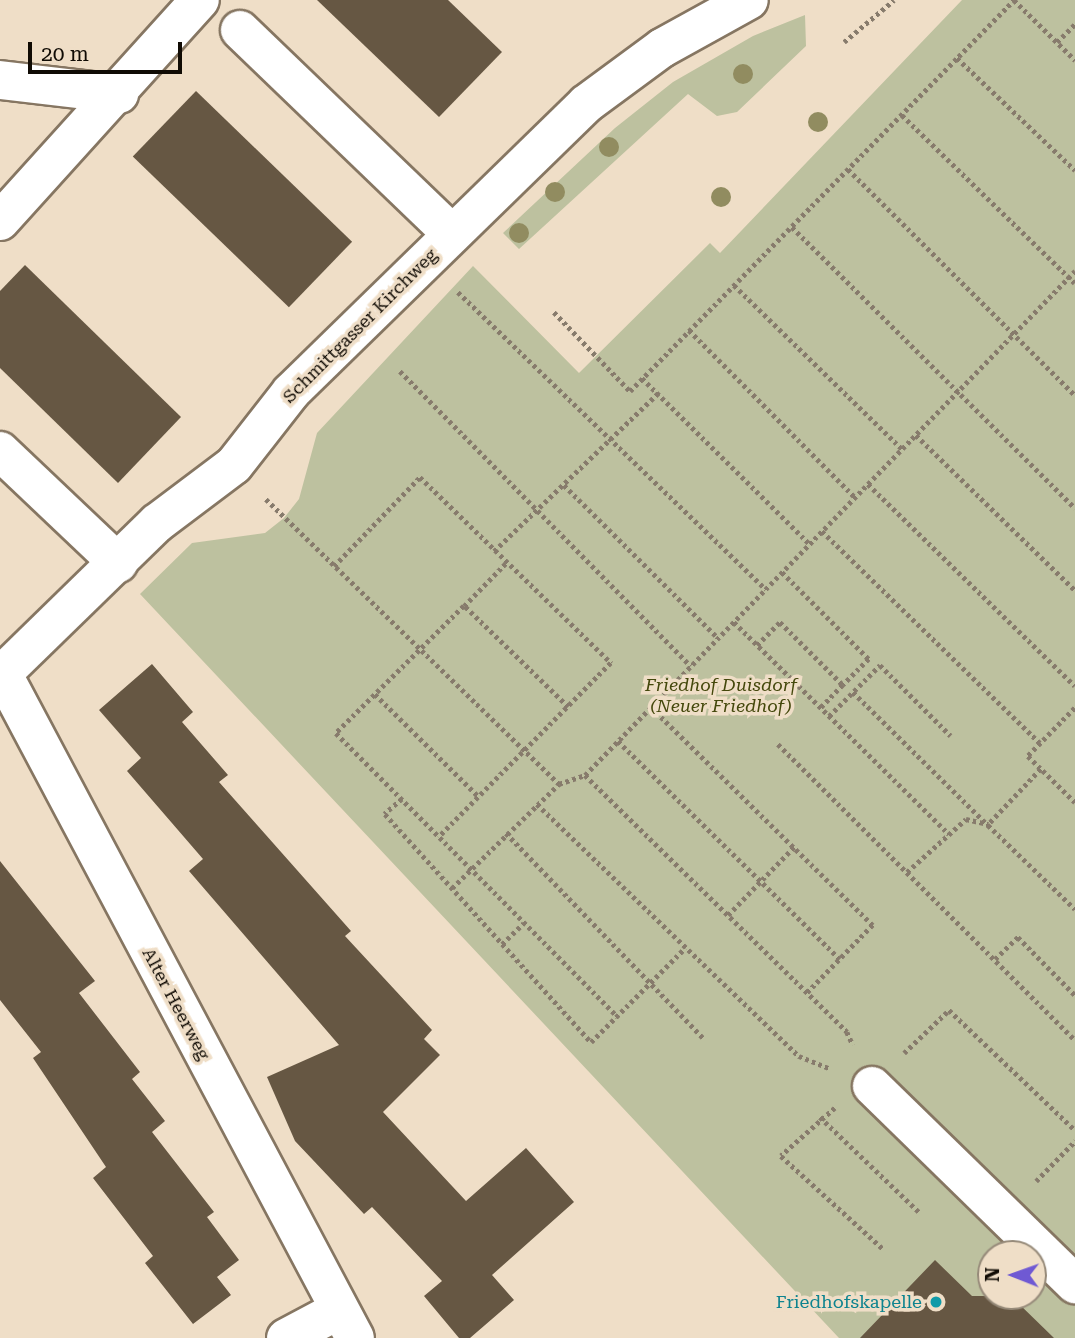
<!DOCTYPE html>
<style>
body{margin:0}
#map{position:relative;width:1075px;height:1338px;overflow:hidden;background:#efdec7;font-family:"Roboto Serif",serif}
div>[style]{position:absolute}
.green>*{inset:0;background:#bdc19f}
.building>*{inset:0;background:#665743;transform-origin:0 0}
.path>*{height:4.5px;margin-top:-2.25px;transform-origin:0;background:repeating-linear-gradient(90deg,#877b6c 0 3.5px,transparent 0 7px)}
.roads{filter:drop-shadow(2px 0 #867662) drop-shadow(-2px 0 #867662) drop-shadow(0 2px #867662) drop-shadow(0 -2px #867662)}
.minor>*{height:38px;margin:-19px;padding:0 19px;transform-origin:19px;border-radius:19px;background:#fff}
.trees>*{width:20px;height:20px;margin:-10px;border-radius:50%;background:#918c60}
.dots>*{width:19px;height:19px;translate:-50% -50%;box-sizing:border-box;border:4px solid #efdec7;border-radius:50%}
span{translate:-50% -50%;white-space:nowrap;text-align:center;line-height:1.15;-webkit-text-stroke:7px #efdec7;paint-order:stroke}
.street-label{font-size:18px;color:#100b04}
.park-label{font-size:18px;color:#44480c;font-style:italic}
.culture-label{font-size:18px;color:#0d838f}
.right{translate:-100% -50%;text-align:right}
.north{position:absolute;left:977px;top:1240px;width:70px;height:70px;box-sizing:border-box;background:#efdec7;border:2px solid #968a79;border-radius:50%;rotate:271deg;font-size:19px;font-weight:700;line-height:28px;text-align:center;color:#100b04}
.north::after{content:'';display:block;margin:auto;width:24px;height:32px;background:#6f59d3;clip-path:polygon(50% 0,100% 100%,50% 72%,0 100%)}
.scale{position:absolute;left:28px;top:42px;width:154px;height:32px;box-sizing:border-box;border:4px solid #100b04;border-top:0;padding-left:9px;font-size:21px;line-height:24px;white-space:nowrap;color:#100b04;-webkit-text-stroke:5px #efdec7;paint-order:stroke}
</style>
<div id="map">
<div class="green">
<i style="clip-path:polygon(evenodd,962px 0,1075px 0,1075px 1338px,839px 1338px,140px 594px,192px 543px,265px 533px,284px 518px,299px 499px,317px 433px,473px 266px,579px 373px,710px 243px,720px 253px,962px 0,991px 1254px,1033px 1254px,1033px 1296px,991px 1296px,991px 1254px)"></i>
<i style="clip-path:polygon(805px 15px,806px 46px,737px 112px,717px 116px,688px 94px,519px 249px,503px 233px,615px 128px,673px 82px,753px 36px)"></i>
</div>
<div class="building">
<i style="clip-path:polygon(317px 0,448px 0,502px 52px,439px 117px)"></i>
<i style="left:196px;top:91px;width:217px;height:91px;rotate:44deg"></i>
<i style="clip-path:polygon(25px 265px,181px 417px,118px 483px,0 368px,0 291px)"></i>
<i style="clip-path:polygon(152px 664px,193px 712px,182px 722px,228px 775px,219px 782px,351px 931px,345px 936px,432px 1030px,424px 1039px,440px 1055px,383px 1112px,466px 1201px,526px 1148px,574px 1202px,492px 1275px,514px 1300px,470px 1338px,459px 1338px,424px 1296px,442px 1281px,372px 1207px,364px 1214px,295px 1141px,267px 1077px,339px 1045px,189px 871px,203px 859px,127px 771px,141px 758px,99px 710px)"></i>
<i style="clip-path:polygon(0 861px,95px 981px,79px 993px,140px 1072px,132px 1079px,165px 1121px,152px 1132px,214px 1212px,207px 1217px,239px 1260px,217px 1277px,231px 1295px,193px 1324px,145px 1263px,153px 1256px,93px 1178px,106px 1167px,33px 1058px,41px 1052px,0 1000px)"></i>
<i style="clip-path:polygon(935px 1260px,972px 1296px,1011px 1296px,1054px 1338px,860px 1338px)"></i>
</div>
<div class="path">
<i style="left:1014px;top:0;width:86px;rotate:44.5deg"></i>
<i style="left:844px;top:42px;width:65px;rotate:-40deg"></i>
<i style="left:1057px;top:42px;width:25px;rotate:-45deg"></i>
<i style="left:957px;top:58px;width:163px;rotate:43.5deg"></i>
<i style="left:902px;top:115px;width:241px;rotate:44.2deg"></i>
<i style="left:848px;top:169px;width:320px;rotate:44.9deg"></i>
<i style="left:792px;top:227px;width:399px;rotate:44.8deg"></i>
<i style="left:734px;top:285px;width:235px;rotate:44.3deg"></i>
<i style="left:458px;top:292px;width:428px;rotate:44deg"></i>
<i style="left:554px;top:312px;width:110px;rotate:46.1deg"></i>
<i style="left:630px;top:391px;width:548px;rotate:-45.52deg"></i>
<i style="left:689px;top:330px;width:235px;rotate:45.2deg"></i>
<i style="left:400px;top:371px;width:414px;rotate:45.4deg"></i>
<i style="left:642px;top:378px;width:236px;rotate:44.7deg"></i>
<i style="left:916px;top:435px;width:222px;rotate:44.3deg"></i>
<i style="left:868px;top:484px;width:289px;rotate:44.3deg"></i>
<i style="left:564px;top:485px;width:217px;rotate:44.8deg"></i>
<i style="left:266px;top:499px;width:409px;rotate:44.2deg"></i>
<i style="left:822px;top:531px;width:304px;rotate:44.2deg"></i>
<i style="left:494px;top:551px;width:228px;rotate:-43.9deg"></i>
<i style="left:334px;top:566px;width:124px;rotate:-46deg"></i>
<i style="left:420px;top:477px;width:267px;rotate:44.2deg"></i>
<i style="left:611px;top:663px;width:245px;rotate:134.7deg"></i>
<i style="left:782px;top:572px;width:123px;rotate:45deg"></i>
<i style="left:869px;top:659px;width:37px;rotate:135deg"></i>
<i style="left:464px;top:606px;width:62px;rotate:-45.7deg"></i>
<i style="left:734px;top:622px;width:302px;rotate:44.6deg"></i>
<i style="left:757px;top:645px;width:33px;rotate:-45deg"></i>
<i style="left:780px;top:622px;width:89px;rotate:45deg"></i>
<i style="left:843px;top:685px;width:32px;rotate:134deg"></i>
<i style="left:853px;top:692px;width:190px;rotate:44.6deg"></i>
<i style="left:375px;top:694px;width:146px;rotate:44.7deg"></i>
<i style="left:568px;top:707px;width:145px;rotate:-135.8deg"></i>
<i style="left:464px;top:606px;width:180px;rotate:135.2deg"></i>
<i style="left:336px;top:733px;width:400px;rotate:45.2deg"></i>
<i style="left:651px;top:707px;width:311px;rotate:44.5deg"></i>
<i style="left:873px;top:925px;width:95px;rotate:134.1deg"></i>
<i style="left:1075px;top:708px;width:67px;rotate:134.4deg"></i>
<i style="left:1028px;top:756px;width:66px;rotate:44.4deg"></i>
<i style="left:829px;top:716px;width:72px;rotate:-45deg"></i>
<i style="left:880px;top:665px;width:100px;rotate:45deg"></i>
<i style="left:618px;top:741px;width:311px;rotate:44.5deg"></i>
<i style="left:778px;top:744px;width:419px;rotate:44.9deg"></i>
<i style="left:1041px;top:769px;width:77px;rotate:133.4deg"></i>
<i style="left:988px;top:825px;width:121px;rotate:44deg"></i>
<i style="left:585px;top:775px;width:367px;rotate:44.4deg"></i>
<i style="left:847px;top:1032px;width:14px;rotate:65deg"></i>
<i style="left:402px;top:799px;width:23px;rotate:139deg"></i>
<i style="left:385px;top:814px;width:307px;rotate:47.9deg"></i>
<i style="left:591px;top:1042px;width:133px;rotate:-45deg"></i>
<i style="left:537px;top:804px;width:364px;rotate:43.9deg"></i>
<i style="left:799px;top:1056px;width:32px;rotate:22deg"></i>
<i style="left:506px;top:833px;width:286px;rotate:46.1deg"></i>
<i style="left:907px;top:872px;width:79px;rotate:-41.9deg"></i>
<i style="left:966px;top:819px;width:23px;rotate:13deg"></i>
<i style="left:452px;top:888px;width:149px;rotate:-44.2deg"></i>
<i style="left:559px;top:784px;width:28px;rotate:-19deg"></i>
<i style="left:585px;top:775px;width:703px;rotate:-45.81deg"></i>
<i style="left:728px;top:915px;width:95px;rotate:-45.9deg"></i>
<i style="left:502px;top:944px;width:30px;rotate:-44deg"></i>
<i style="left:995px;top:959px;width:32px;rotate:-44deg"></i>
<i style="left:1018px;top:937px;width:81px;rotate:45.5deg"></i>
<i style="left:904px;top:1053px;width:62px;rotate:-43.7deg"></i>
<i style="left:949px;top:1010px;width:174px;rotate:43.6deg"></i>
<i style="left:835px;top:1108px;width:72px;rotate:138.4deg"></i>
<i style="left:781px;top:1156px;width:137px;rotate:42.3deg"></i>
<i style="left:820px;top:1117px;width:137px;rotate:43.8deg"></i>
<i style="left:1036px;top:1181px;width:56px;rotate:-45.7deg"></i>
</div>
<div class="roads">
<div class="minor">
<i style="left:240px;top:30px;width:294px;rotate:43.9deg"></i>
<i style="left:0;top:80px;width:120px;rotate:6.7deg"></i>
<i style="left:0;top:221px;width:298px;rotate:-47.9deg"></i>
<i style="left:0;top:451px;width:163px;rotate:43.5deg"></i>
<i style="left:0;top:669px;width:757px;rotate:62.05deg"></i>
<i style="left:0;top:676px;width:219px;rotate:-44.3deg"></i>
<i style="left:157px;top:523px;width:96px;rotate:-37deg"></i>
<i style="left:234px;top:465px;width:93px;rotate:-52deg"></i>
<i style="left:291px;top:392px;width:412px;rotate:-44.3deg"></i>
<i style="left:586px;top:104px;width:94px;rotate:-36.4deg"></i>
<i style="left:662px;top:48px;width:99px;rotate:-28.9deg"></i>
<i style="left:872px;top:1086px;width:284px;rotate:44.3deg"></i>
<i style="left:286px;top:1338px;width:58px;rotate:-27.9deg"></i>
</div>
</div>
<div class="trees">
<i style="left:743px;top:74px"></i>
<i style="left:818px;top:122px"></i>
<i style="left:609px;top:147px"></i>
<i style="left:555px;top:192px"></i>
<i style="left:721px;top:197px"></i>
<i style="left:519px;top:233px"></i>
</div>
<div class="dots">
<i style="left:936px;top:1302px;background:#0f9aa8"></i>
</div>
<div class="street-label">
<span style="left:360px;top:326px;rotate:-45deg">Schmittgasser Kirchweg</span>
<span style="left:176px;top:1004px;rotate:62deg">Alter Heerweg</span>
</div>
<div class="park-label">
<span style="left:721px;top:696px">Friedhof Duisdorf<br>(Neuer Friedhof)</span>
</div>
<div class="culture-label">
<span class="right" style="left:922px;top:1302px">Friedhofskapelle</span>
</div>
<div class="north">N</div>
<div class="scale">20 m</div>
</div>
